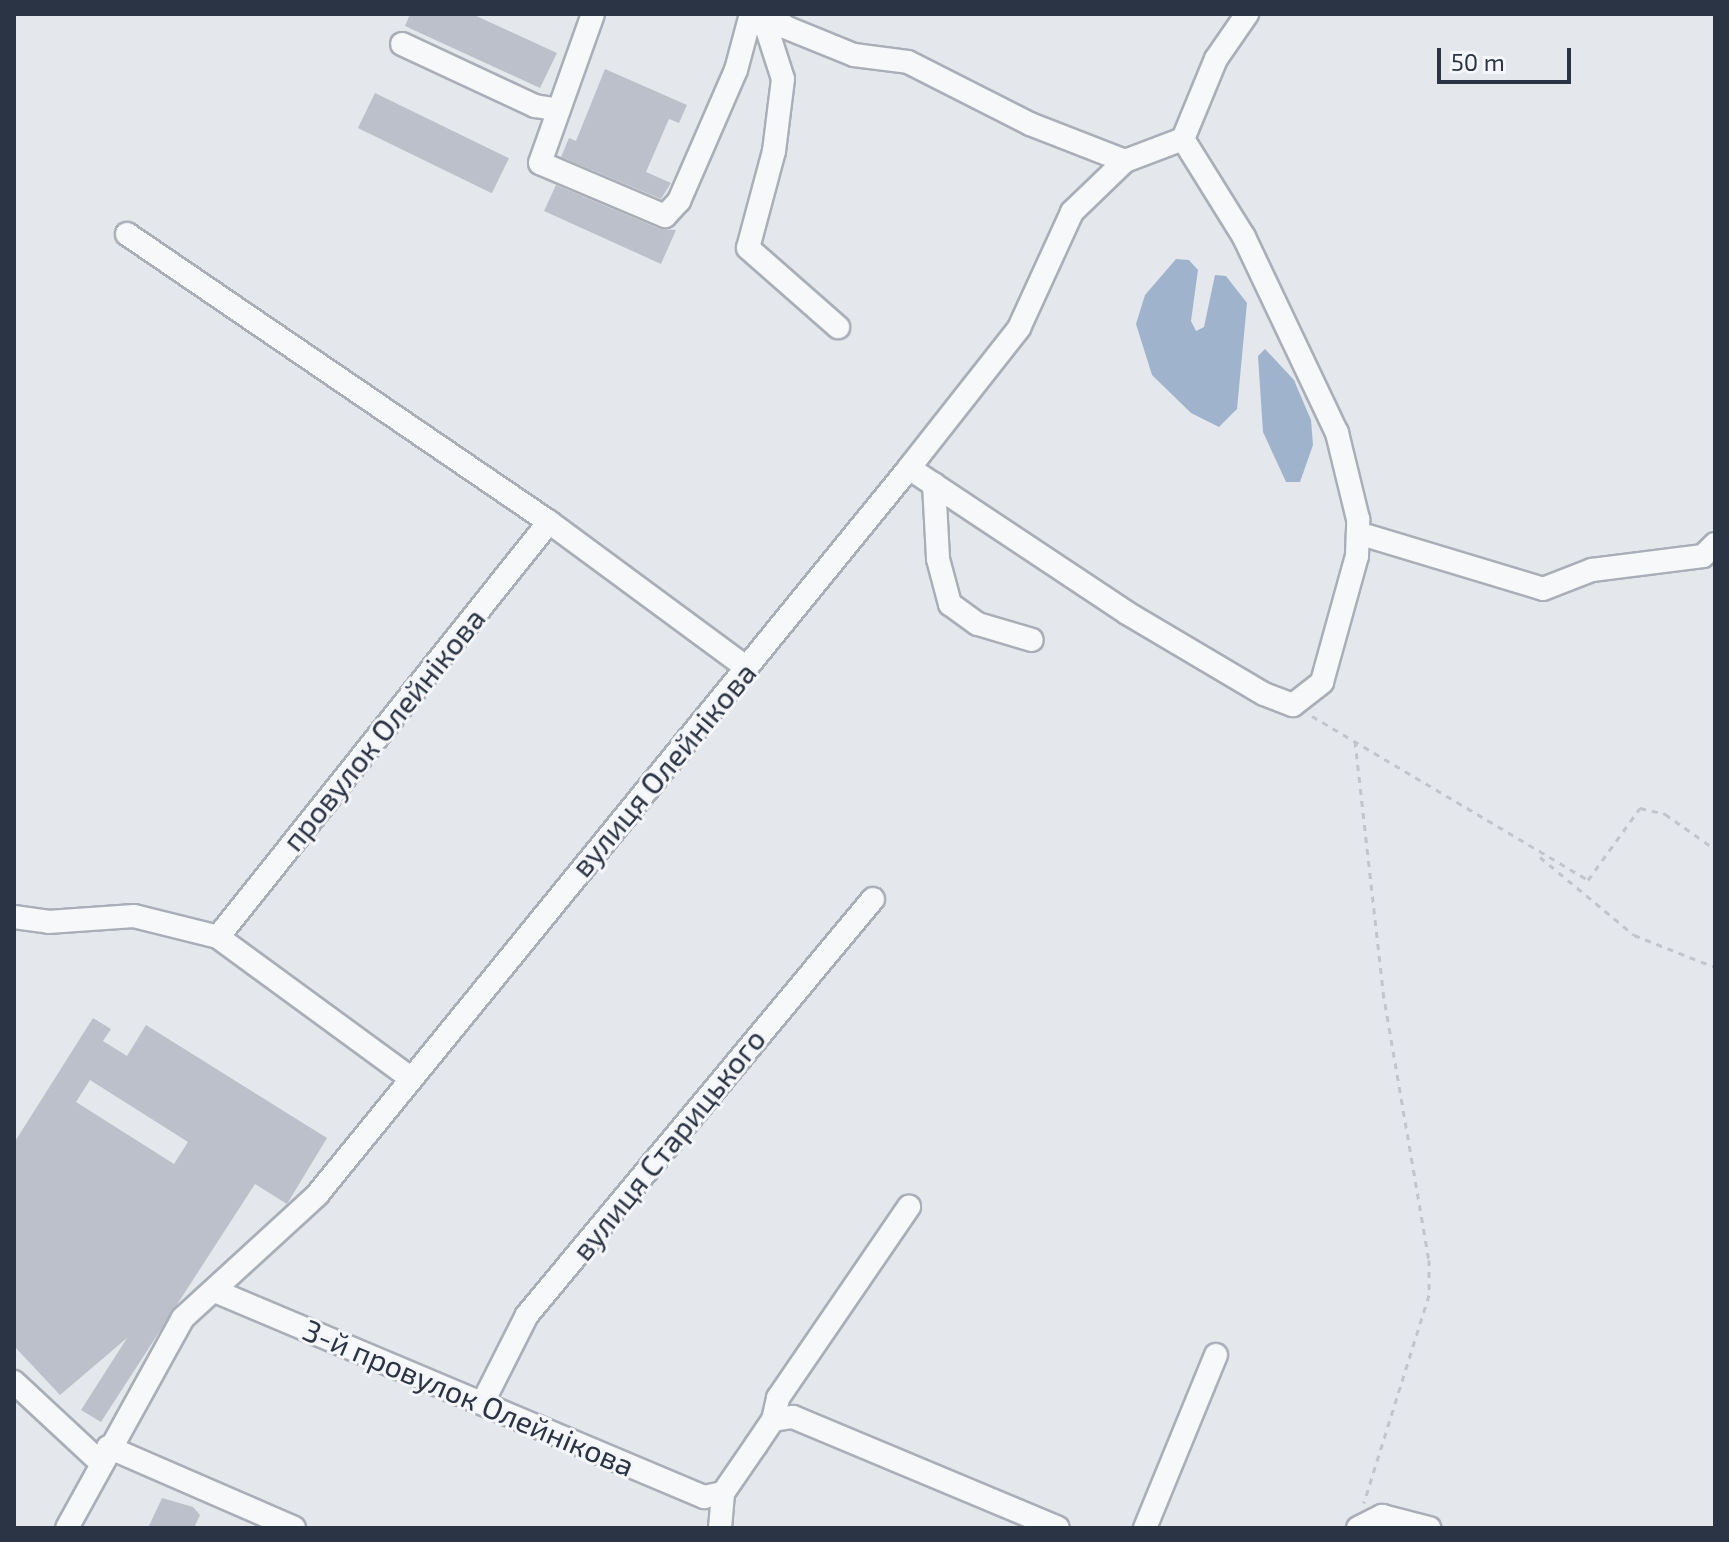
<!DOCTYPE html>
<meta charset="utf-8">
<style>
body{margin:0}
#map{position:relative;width:1729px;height:1542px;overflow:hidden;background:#e4e7ec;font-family:"Exo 2",sans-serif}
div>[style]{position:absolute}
.water>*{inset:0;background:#9fb4cc}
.building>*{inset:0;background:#bbc0ca;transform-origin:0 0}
.path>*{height:3px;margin-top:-1.5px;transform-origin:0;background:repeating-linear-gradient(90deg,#c2c5cb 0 6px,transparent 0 12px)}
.roads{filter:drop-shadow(2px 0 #a9aeb7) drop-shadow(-2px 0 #a9aeb7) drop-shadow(0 2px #a9aeb7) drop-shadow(0 -2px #a9aeb7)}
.minor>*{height:22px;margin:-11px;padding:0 11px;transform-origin:11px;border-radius:11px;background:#f7f8fa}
span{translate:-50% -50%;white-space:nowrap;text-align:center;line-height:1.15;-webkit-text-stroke:6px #f4f6f9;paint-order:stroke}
.street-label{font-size:30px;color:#2b3445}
.frame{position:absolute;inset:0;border:16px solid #2b3445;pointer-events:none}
.scale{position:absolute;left:1437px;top:48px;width:134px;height:36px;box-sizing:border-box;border:4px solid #2b3445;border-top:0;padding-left:10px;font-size:24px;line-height:28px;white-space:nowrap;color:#2b3445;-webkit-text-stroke:6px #f4f6f9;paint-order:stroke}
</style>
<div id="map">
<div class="water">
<i style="clip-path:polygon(1176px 259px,1189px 260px,1198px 270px,1191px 321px,1196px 331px,1204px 327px,1215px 275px,1226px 276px,1247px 303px,1237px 409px,1219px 427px,1191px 413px,1152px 375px,1136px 324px,1145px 295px)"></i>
<i style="clip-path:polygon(1265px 349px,1294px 380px,1311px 420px,1313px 445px,1300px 482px,1286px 482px,1263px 432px,1258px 356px)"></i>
</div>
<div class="building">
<i style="clip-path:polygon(410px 14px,472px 14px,557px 53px,540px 88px,405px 26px)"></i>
<i style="clip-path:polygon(605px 69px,687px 105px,679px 123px,669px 119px,646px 172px,671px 183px,661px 199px,561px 157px,569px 138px,576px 141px)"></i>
<i style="left:375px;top:93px;width:149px;height:39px;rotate:26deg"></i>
<i style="clip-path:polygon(556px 185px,660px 229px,676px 230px,661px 264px,544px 211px)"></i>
<i style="clip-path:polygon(evenodd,93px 1018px,111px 1029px,103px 1041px,127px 1056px,146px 1025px,327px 1138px,287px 1204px,255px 1184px,101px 1422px,81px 1410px,127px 1338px,60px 1395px,14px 1346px,14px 1143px,93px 1018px,90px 1080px,188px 1142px,174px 1164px,76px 1102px,90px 1080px)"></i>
<i style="clip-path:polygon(162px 1498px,193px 1507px,200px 1515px,194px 1528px,148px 1528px)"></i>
</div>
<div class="path">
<i style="left:1312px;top:716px;width:321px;rotate:30.7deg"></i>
<i style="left:1588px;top:880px;width:89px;rotate:-54.2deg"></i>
<i style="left:1640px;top:808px;width:26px;rotate:13deg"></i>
<i style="left:1665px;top:814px;width:61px;rotate:35deg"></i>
<i style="left:1355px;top:741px;width:253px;rotate:83.6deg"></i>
<i style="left:1383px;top:992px;width:272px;rotate:80.3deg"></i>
<i style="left:1429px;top:1260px;width:35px;rotate:90deg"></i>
<i style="left:1429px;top:1295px;width:218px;rotate:107.4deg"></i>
<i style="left:1540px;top:857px;width:122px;rotate:39.7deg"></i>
<i style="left:1634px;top:935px;width:87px;rotate:21.6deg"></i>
</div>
<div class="roads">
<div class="minor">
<i style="left:593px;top:14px;width:158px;rotate:109.6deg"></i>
<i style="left:540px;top:163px;width:136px;rotate:23deg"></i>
<i style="left:665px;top:216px;width:21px;rotate:-47deg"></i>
<i style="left:679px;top:201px;width:143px;rotate:-66.5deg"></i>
<i style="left:736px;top:70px;width:58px;rotate:-75deg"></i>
<i style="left:762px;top:14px;width:68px;rotate:72.1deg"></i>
<i style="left:783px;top:79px;width:73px;rotate:97.1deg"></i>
<i style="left:774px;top:151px;width:100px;rotate:105deg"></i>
<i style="left:748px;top:248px;width:120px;rotate:41.3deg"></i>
<i style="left:772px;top:14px;width:18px;rotate:45deg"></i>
<i style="left:785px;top:27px;width:74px;rotate:22.1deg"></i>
<i style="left:854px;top:55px;width:54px;rotate:7.4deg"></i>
<i style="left:908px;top:62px;width:137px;rotate:26.9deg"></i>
<i style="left:1030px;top:124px;width:102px;rotate:21.3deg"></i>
<i style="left:402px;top:44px;width:147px;rotate:25deg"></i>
<i style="left:535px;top:106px;width:24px;rotate:9deg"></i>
<i style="left:127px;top:234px;width:511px;rotate:34.31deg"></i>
<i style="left:549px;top:522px;width:246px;rotate:36.4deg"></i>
<i style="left:909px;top:468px;width:262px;rotate:33.6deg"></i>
<i style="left:1127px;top:613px;width:159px;rotate:30.6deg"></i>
<i style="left:1264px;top:694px;width:31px;rotate:21deg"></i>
<i style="left:1293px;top:705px;width:37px;rotate:-38deg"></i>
<i style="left:1322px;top:682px;width:131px;rotate:-74.5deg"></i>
<i style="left:1357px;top:556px;width:37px;rotate:-88deg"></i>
<i style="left:1358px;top:519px;width:89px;rotate:-103.7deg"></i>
<i style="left:1337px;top:433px;width:217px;rotate:-115.4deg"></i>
<i style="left:1244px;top:237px;width:115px;rotate:-121.9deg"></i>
<i style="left:934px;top:484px;width:75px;rotate:86.9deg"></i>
<i style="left:938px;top:559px;width:47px;rotate:75.1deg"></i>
<i style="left:950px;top:604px;width:34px;rotate:36deg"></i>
<i style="left:978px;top:624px;width:56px;rotate:16.5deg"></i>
<i style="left:1358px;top:533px;width:193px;rotate:16.8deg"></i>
<i style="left:1543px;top:589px;width:53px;rotate:-21.2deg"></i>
<i style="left:1592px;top:570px;width:112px;rotate:-7.2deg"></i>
<i style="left:1703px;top:556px;width:17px;rotate:-45deg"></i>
<i style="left:14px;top:917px;width:34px;rotate:8deg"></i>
<i style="left:48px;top:922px;width:86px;rotate:-4deg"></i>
<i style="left:134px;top:916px;width:87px;rotate:14deg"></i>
<i style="left:218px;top:937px;width:235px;rotate:36.2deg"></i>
<i style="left:218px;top:937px;width:531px;rotate:-51.42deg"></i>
<i style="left:215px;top:1291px;width:531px;rotate:22.84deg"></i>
<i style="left:704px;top:1497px;width:19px;rotate:-12deg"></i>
<i style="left:14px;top:1382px;width:116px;rotate:42.9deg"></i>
<i style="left:483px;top:1402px;width:97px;rotate:-63.2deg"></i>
<i style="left:527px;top:1315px;width:541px;rotate:-50.25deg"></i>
<i style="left:773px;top:1420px;width:23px;rotate:-77deg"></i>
<i style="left:778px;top:1398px;width:232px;rotate:-55.6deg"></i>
<i style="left:108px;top:1447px;width:203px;rotate:23.5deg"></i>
<i style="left:67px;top:1528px;width:240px;rotate:-61.1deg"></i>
<i style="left:183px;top:1318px;width:182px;rotate:-42.5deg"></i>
<i style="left:317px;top:1195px;width:938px;rotate:-50.84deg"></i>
<i style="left:909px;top:468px;width:178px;rotate:-51.8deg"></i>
<i style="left:1019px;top:328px;width:128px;rotate:-65.4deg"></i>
<i style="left:1072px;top:212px;width:74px;rotate:-43.9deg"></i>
<i style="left:1125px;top:161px;width:62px;rotate:-20.8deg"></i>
<i style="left:1183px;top:139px;width:87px;rotate:-67.6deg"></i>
<i style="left:1216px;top:59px;width:55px;rotate:-55.4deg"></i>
<i style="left:720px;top:1528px;width:35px;rotate:-85deg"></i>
<i style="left:723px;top:1493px;width:58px;rotate:-55.5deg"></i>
<i style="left:756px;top:1445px;width:30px;rotate:-56deg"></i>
<i style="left:773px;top:1420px;width:20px;rotate:-9deg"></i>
<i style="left:793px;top:1417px;width:287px;rotate:22.7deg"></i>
<i style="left:1145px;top:1528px;width:187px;rotate:-67.7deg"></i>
<i style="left:1358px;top:1528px;width:27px;rotate:-27deg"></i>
<i style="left:1382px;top:1516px;width:49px;rotate:14.3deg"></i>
</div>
</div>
<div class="street-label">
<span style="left:383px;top:729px;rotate:-51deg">провулок Олейнікова</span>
<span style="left:663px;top:769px;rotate:-50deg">вулиця Олейнікова</span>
<span style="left:668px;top:1144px;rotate:-51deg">вулиця Старицького</span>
<span style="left:469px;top:1397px;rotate:23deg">3-й провулок Олейнікова</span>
</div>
<div class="frame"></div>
<div class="scale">50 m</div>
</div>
